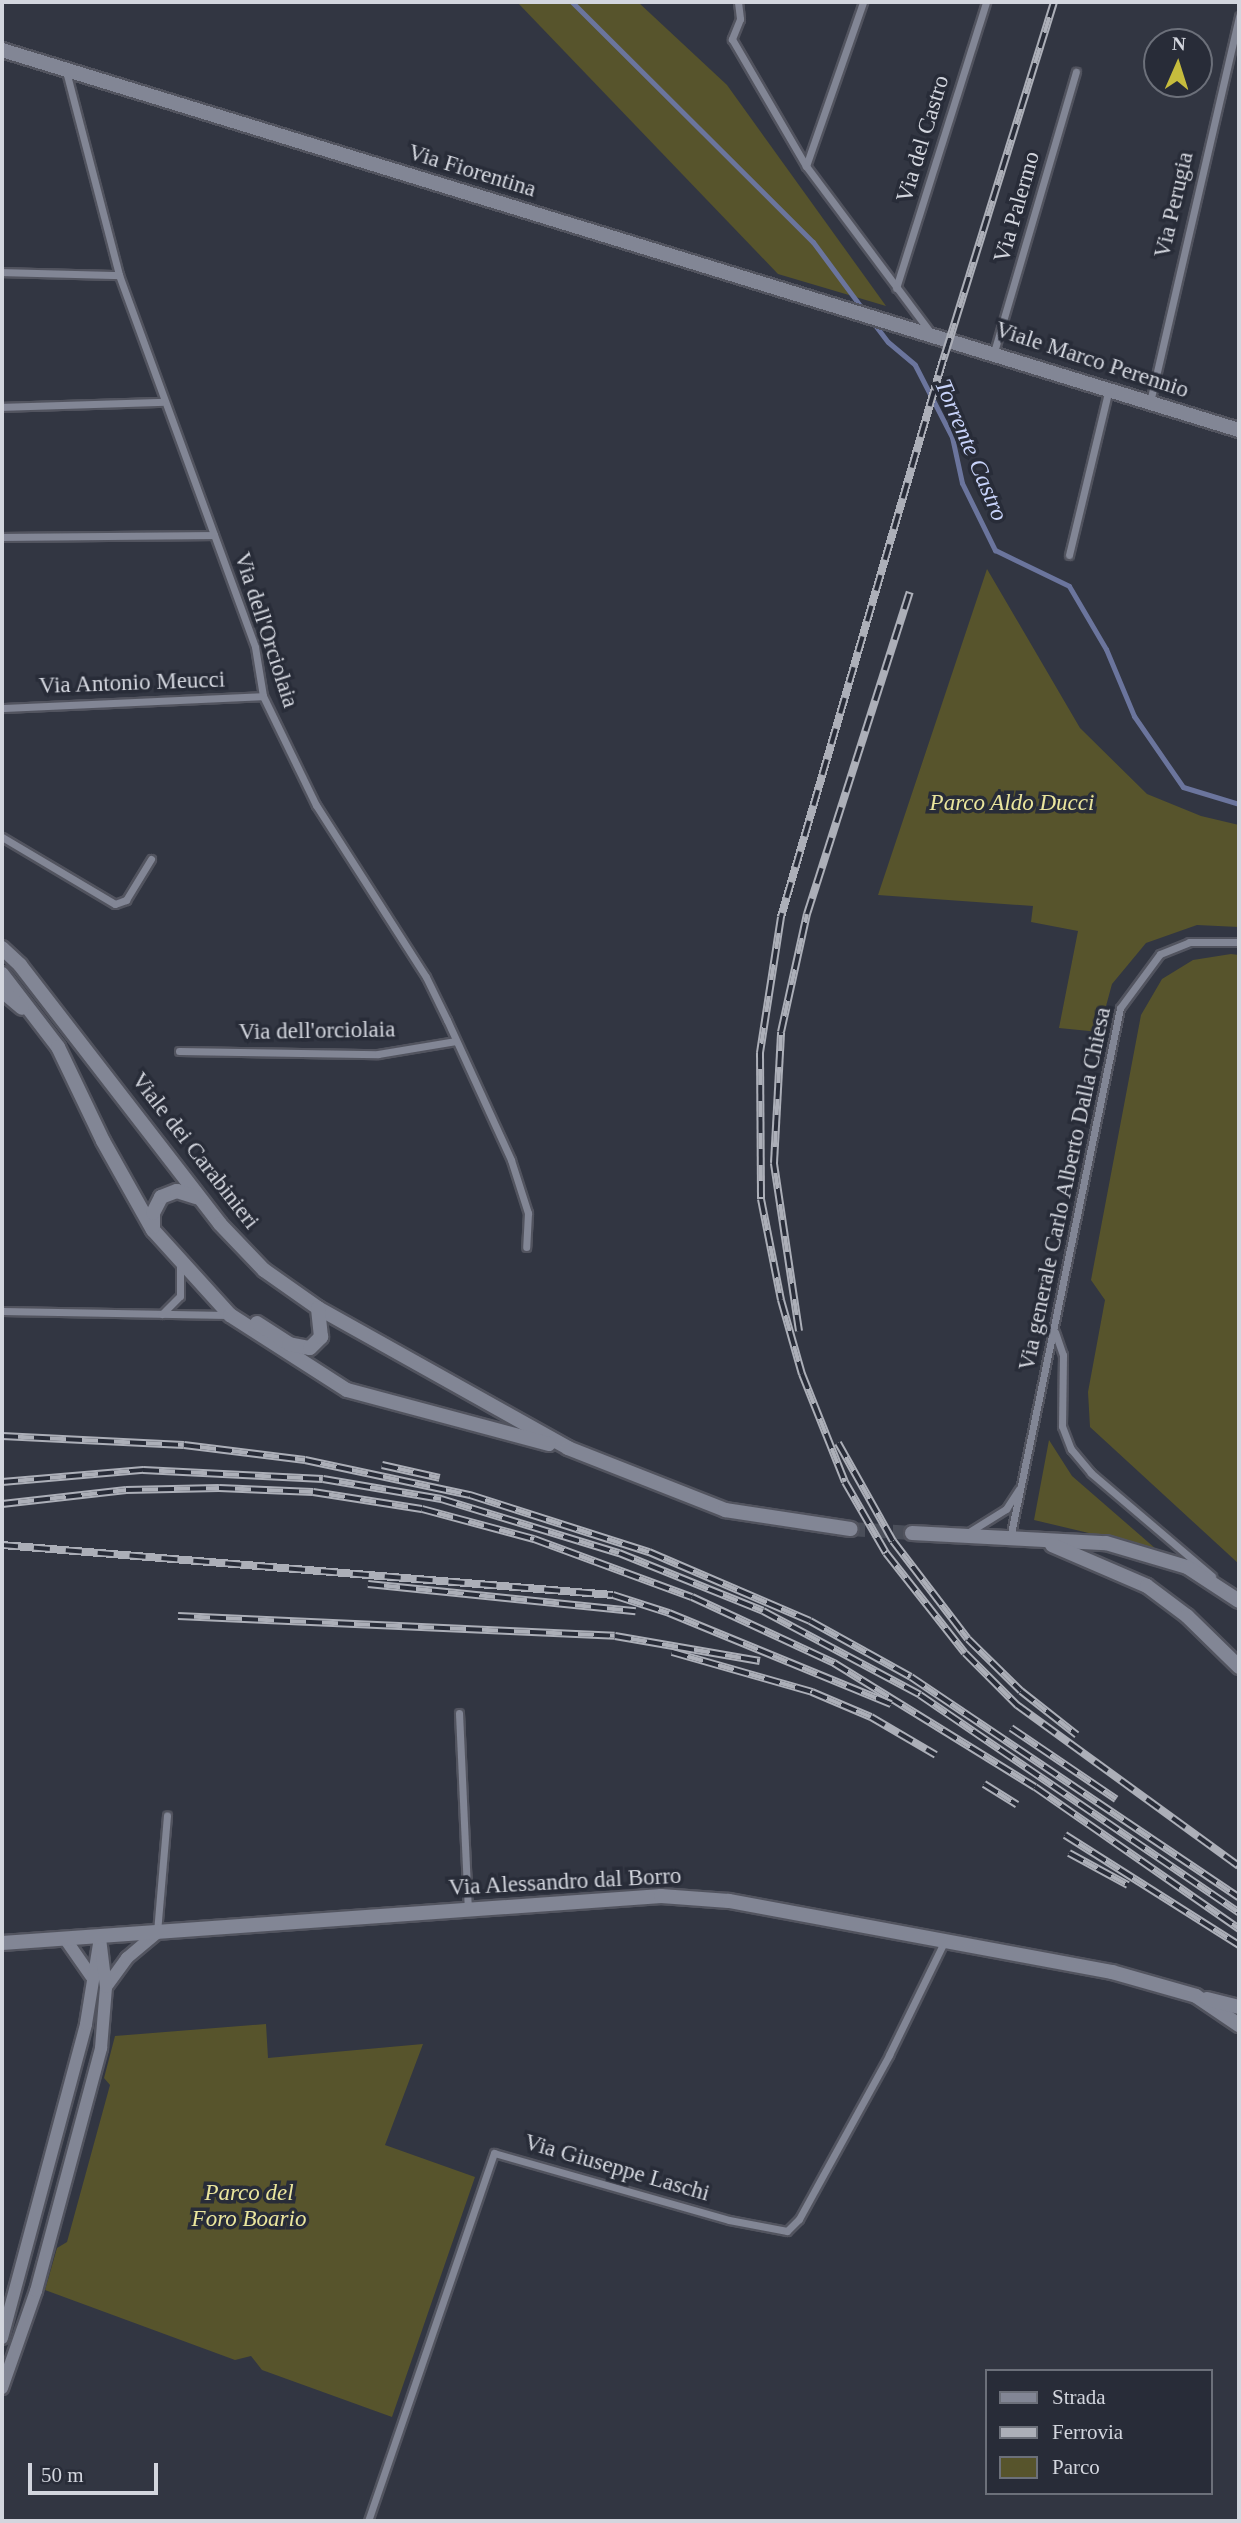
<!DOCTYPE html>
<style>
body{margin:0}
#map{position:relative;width:1241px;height:2523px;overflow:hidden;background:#323642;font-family:Georgia,serif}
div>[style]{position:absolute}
.green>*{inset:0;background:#57542c}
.stream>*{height:5px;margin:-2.5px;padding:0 2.5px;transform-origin:2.5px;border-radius:2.5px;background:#6b759d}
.secondary-tunnel>*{height:14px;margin-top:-7px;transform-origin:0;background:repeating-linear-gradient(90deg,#4a4e59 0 14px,transparent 0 21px)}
.roads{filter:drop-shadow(2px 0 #52545f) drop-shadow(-2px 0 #52545f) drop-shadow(0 2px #52545f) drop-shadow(0 -2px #52545f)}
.minor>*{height:7px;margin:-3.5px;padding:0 3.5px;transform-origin:3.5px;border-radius:3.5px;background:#828695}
.tertiary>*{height:12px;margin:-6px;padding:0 6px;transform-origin:6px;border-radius:6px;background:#828695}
.secondary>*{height:14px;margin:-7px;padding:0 7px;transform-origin:7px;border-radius:7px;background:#828695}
.rail>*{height:8px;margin-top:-4px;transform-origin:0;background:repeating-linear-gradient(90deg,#282c38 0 16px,#acafb8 0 32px);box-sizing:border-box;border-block:2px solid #acafb8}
span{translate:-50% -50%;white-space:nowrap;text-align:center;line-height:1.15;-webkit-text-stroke:7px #282c38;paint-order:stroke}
.street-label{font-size:23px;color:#d3d6de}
.park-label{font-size:23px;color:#eae59d;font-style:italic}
.water-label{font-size:24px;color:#c8d3fa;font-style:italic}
.frame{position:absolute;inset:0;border:4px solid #d3d6de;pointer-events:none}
.legend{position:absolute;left:985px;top:2369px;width:228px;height:126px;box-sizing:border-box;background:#282c38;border:2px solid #6c707a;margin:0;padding:9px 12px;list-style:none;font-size:21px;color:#d3d6de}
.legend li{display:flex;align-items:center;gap:14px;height:35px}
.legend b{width:35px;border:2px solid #6c707a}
.north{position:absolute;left:1143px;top:28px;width:70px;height:70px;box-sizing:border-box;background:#282c38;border:2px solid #6c707a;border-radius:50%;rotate:3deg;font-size:19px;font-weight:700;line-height:28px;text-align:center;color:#d3d6de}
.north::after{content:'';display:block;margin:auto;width:24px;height:32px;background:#c6bc3d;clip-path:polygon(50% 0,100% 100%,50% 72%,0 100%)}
.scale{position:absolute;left:28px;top:2463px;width:130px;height:32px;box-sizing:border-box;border:4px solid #d3d6de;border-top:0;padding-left:9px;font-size:21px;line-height:24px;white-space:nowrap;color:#d3d6de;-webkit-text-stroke:5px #282c38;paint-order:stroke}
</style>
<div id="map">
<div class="green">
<i style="clip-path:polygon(517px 2px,638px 2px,727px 85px,886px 306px,778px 274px)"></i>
<i style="clip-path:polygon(987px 569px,1080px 728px,1147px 794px,1201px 816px,1239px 825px,1239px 927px,1197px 925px,1146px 943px,1112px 984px,1099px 1032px,1059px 1028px,1078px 931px,1031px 922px,1033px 906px,878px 895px)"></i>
<i style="clip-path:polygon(1231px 954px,1239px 955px,1239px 1564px,1090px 1427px,1088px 1392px,1105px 1300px,1091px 1280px,1141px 1015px,1162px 979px,1193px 960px)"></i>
<i style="clip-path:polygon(1049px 1440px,1072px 1476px,1156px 1549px,1034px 1520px)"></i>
<i style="clip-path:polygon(266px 2024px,268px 2058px,423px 2044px,385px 2145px,475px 2177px,392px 2417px,262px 2370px,251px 2356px,235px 2360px,45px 2290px,57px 2248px,67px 2242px,110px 2085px,104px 2078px,115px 2036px)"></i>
</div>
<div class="stream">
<i style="left:572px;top:2px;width:340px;rotate:44.9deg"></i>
<i style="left:813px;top:242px;width:86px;rotate:53.5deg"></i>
<i style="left:872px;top:321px;width:26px;rotate:53deg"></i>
<i style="left:888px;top:342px;width:35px;rotate:40deg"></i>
<i style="left:915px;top:365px;width:81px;rotate:62.8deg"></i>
<i style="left:952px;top:437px;width:47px;rotate:77.7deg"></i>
<i style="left:962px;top:483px;width:75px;rotate:63.8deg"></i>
<i style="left:995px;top:550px;width:82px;rotate:25.9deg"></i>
<i style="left:1069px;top:586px;width:73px;rotate:59.6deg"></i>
<i style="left:1106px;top:649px;width:73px;rotate:67.3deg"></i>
<i style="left:1134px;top:716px;width:86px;rotate:55.4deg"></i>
<i style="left:1183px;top:787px;width:59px;rotate:16.9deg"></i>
</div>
<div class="secondary-tunnel">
<i style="left:851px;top:1529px;width:61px;rotate:3.8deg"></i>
</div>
<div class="roads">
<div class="minor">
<i style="left:738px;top:2px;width:17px;rotate:83deg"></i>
<i style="left:740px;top:19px;width:22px;rotate:112deg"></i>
<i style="left:732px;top:39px;width:147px;rotate:59.8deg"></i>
<i style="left:806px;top:166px;width:207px;rotate:53.2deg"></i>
<i style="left:66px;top:71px;width:211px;rotate:75.4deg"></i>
<i style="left:119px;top:275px;width:396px;rotate:69.9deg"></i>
<i style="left:255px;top:647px;width:50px;rotate:80.7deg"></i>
<i style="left:263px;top:696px;width:121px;rotate:64.1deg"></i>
<i style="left:316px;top:805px;width:204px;rotate:57.4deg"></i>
<i style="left:426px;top:977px;width:48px;rotate:64deg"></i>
<i style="left:447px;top:1020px;width:154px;rotate:65.4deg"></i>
<i style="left:511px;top:1160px;width:56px;rotate:72.2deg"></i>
<i style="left:528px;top:1213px;width:34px;rotate:93deg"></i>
<i style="left:806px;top:166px;width:174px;rotate:-70.8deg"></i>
<i style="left:2px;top:272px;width:117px;rotate:1.5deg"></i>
<i style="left:896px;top:288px;width:300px;rotate:-72.5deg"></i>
<i style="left:994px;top:352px;width:292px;rotate:-73.7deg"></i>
<i style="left:1150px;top:402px;width:396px;rotate:-77deg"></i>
<i style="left:2px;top:407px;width:160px;rotate:-1.8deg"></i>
<i style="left:2px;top:537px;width:212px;rotate:-0.5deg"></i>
<i style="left:1069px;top:555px;width:171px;rotate:-76.5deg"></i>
<i style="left:2px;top:708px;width:261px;rotate:-2.6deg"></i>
<i style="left:2px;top:837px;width:131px;rotate:30.7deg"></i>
<i style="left:115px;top:904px;width:12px;rotate:-20deg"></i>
<i style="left:126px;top:900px;width:48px;rotate:-58.6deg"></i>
<i style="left:179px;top:1051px;width:199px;rotate:0.9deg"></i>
<i style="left:378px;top:1054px;width:79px;rotate:-9.5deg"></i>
<i style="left:2px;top:1311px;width:226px;rotate:1deg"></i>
<i style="left:162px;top:1314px;width:25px;rotate:-45deg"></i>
<i style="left:180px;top:1296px;width:31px;rotate:-90deg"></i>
<i style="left:1055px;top:1332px;width:24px;rotate:71deg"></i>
<i style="left:1063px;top:1355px;width:71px;rotate:90.8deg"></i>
<i style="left:1062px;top:1426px;width:25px;rotate:69deg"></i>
<i style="left:1071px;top:1449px;width:31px;rotate:50deg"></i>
<i style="left:1091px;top:1473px;width:159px;rotate:40.4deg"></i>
<i style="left:969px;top:1532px;width:44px;rotate:-31.9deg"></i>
<i style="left:1006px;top:1509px;width:24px;rotate:-57deg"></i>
<i style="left:1010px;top:1538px;width:541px;rotate:-78.27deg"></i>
<i style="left:1120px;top:1008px;width:67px;rotate:-53.5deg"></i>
<i style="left:1160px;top:954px;width:31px;rotate:-22deg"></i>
<i style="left:1189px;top:942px;width:50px"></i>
<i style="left:459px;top:1713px;width:196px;rotate:87.4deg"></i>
<i style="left:157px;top:1932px;width:117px;rotate:-85.1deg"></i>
<i style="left:368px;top:2521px;width:389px;rotate:-71.1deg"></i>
<i style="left:494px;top:2153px;width:244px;rotate:15.9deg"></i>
<i style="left:729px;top:2220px;width:59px;rotate:10.7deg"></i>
<i style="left:787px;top:2231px;width:17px;rotate:-45deg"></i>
<i style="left:799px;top:2219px;width:187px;rotate:-61.2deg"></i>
<i style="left:889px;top:2055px;width:128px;rotate:-64deg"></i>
</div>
<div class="tertiary">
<i style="left:66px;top:1940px;width:44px;rotate:55.2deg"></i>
<i style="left:106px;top:1987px;width:36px;rotate:-54deg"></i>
<i style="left:127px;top:1958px;width:39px;rotate:-40deg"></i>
<i style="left:2px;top:2338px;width:325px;rotate:-75deg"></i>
<i style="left:86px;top:2024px;width:87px;rotate:-80.8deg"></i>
<i style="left:2px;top:2388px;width:103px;rotate:-70.7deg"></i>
<i style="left:36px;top:2291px;width:252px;rotate:-75deg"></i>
<i style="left:101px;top:2048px;width:61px;rotate:-85.3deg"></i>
<i style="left:106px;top:1987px;width:49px;rotate:-97deg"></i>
</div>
<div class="secondary">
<i style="left:2px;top:50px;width:1294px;rotate:17.08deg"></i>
<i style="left:2px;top:948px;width:25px;rotate:43deg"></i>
<i style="left:20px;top:965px;width:327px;rotate:52.3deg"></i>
<i style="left:220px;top:1224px;width:64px;rotate:46.3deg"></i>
<i style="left:264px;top:1270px;width:66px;rotate:35.1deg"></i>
<i style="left:318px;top:1308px;width:287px;rotate:29.2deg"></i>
<i style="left:568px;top:1448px;width:169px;rotate:21.5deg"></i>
<i style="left:725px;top:1510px;width:127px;rotate:8.6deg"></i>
<i style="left:2px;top:974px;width:92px;rotate:52.5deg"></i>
<i style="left:58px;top:1047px;width:104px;rotate:64.4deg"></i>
<i style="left:103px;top:1141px;width:102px;rotate:60.7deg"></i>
<i style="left:153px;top:1230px;width:115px;rotate:47.8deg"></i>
<i style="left:230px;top:1315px;width:139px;rotate:32.7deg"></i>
<i style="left:347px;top:1390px;width:209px;rotate:15deg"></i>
<i style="left:2px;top:991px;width:26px;rotate:40deg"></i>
<i style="left:153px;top:1227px;width:14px;rotate:-90deg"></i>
<i style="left:153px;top:1213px;width:18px;rotate:-63deg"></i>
<i style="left:161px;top:1197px;width:17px;rotate:-21deg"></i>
<i style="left:177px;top:1191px;width:20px;rotate:18deg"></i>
<i style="left:257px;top:1323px;width:38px;rotate:33deg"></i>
<i style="left:289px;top:1344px;width:21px;rotate:11deg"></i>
<i style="left:310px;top:1348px;width:16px;rotate:-45deg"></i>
<i style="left:321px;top:1337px;width:29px;rotate:-96deg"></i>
<i style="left:912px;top:1533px;width:194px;rotate:3deg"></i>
<i style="left:1106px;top:1543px;width:84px;rotate:16.5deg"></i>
<i style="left:1187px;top:1567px;width:62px;rotate:33.2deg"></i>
<i style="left:1052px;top:1545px;width:103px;rotate:23.3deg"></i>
<i style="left:1147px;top:1586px;width:50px;rotate:36.9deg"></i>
<i style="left:1187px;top:1616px;width:73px;rotate:44.4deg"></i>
<i style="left:2px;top:1943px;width:661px;rotate:-4.08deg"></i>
<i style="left:661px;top:1896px;width:68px;rotate:4.2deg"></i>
<i style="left:729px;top:1901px;width:390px;rotate:10.5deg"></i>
<i style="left:1112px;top:1972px;width:87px;rotate:15.9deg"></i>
<i style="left:1196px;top:1996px;width:52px;rotate:34deg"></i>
<i style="left:1207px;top:1999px;width:33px;rotate:14deg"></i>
</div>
</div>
<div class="rail">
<i style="left:1054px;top:2px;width:375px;rotate:107.2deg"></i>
<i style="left:943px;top:360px;width:580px;rotate:106.22deg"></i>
<i style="left:781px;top:917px;width:138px;rotate:98.8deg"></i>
<i style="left:760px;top:1053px;width:146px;rotate:89.6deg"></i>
<i style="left:761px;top:1199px;width:103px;rotate:78.8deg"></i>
<i style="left:781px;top:1300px;width:77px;rotate:74.2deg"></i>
<i style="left:802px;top:1374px;width:116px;rotate:68.3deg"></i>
<i style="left:845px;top:1482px;width:82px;rotate:60deg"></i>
<i style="left:886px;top:1553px;width:127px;rotate:51.7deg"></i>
<i style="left:965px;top:1653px;width:74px;rotate:45deg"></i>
<i style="left:1017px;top:1705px;width:274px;rotate:36deg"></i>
<i style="left:799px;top:1331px;width:170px;rotate:-98.5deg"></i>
<i style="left:774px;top:1163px;width:131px;rotate:-86.9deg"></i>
<i style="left:781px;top:1032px;width:121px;rotate:-77.6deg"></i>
<i style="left:807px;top:914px;width:338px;rotate:-72.3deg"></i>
<i style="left:2px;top:1436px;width:182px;rotate:2.8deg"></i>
<i style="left:184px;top:1445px;width:122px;rotate:7.1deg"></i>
<i style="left:305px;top:1460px;width:169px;rotate:12deg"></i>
<i style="left:470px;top:1495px;width:188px;rotate:17.7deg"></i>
<i style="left:649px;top:1552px;width:175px;rotate:23.2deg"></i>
<i style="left:810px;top:1621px;width:115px;rotate:29deg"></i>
<i style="left:911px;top:1677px;width:395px;rotate:33.9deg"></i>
<i style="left:838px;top:1443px;width:112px;rotate:60.7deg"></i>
<i style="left:893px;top:1541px;width:123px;rotate:52.6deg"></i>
<i style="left:968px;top:1639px;width:74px;rotate:44.5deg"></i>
<i style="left:1021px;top:1691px;width:71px;rotate:38.2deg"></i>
<i style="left:382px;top:1465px;width:59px;rotate:12.6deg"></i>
<i style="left:2px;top:1482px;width:142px;rotate:-4.9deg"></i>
<i style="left:143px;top:1470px;width:180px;rotate:2.9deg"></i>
<i style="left:323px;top:1479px;width:120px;rotate:9.6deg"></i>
<i style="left:441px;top:1499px;width:186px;rotate:16.9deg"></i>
<i style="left:619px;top:1553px;width:155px;rotate:21.9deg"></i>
<i style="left:763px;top:1611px;width:178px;rotate:28.1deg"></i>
<i style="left:920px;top:1695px;width:386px;rotate:34.3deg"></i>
<i style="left:2px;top:1504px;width:125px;rotate:-6.4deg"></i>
<i style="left:126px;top:1490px;width:93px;rotate:-1.2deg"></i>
<i style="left:219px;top:1488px;width:94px;rotate:2.4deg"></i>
<i style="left:313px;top:1492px;width:110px;rotate:8.9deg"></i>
<i style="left:422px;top:1509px;width:116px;rotate:15deg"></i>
<i style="left:534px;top:1539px;width:168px;rotate:20.2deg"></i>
<i style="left:692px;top:1597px;width:157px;rotate:24.9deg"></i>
<i style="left:834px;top:1663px;width:236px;rotate:31.7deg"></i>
<i style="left:1035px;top:1787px;width:249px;rotate:34.8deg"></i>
<i style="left:2px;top:1545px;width:613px;rotate:4.68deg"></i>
<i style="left:613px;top:1595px;width:59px;rotate:17.8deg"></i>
<i style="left:669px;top:1613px;width:240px;rotate:22.3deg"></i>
<i style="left:368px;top:1584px;width:269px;rotate:5.8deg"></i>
<i style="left:178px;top:1616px;width:437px;rotate:2.6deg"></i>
<i style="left:615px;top:1636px;width:147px;rotate:9.8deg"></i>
<i style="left:672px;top:1652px;width:146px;rotate:15.9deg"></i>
<i style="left:812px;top:1692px;width:64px;rotate:23deg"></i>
<i style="left:871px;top:1717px;width:75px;rotate:30.3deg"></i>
<i style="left:1011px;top:1728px;width:127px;rotate:34.1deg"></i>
<i style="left:984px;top:1784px;width:39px;rotate:32deg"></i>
<i style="left:1065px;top:1835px;width:206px;rotate:32.3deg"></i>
<i style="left:1069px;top:1853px;width:67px;rotate:28.5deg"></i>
</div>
<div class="street-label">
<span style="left:923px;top:139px;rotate:-73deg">Via del Castro</span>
<span style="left:472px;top:171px;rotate:17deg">Via Fiorentina</span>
<span style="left:1174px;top:205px;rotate:-77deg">Via Perugia</span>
<span style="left:1017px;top:207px;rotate:-74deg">Via Palermo</span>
<span style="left:1092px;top:360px;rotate:18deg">Viale Marco Perennio</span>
<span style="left:266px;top:630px;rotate:72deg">Via dell'Orciolaia</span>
<span style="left:132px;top:683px;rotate:-2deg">Via Antonio Meucci</span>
<span style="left:317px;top:1031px;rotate:-1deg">Via dell'orciolaia</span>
<span style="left:195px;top:1151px;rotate:52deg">Viale dei Carabinieri</span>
<span style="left:1065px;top:1189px;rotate:-78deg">Via generale Carlo Alberto Dalla Chiesa</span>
<span style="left:565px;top:1882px;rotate:-3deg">Via Alessandro dal Borro</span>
<span style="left:617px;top:2168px;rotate:16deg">Via Giuseppe Laschi</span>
</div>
<div class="park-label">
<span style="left:1012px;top:803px">Parco Aldo Ducci</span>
<span style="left:249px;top:2206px">Parco del<br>Foro Boario</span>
</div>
<div class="water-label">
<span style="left:971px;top:450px;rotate:67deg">Torrente Castro</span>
</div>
<div class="frame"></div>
<ul class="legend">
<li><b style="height:9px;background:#828695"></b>Strada</li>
<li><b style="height:9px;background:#acafb8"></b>Ferrovia</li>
<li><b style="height:19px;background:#57542c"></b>Parco</li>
</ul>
<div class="north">N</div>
<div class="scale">50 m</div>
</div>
